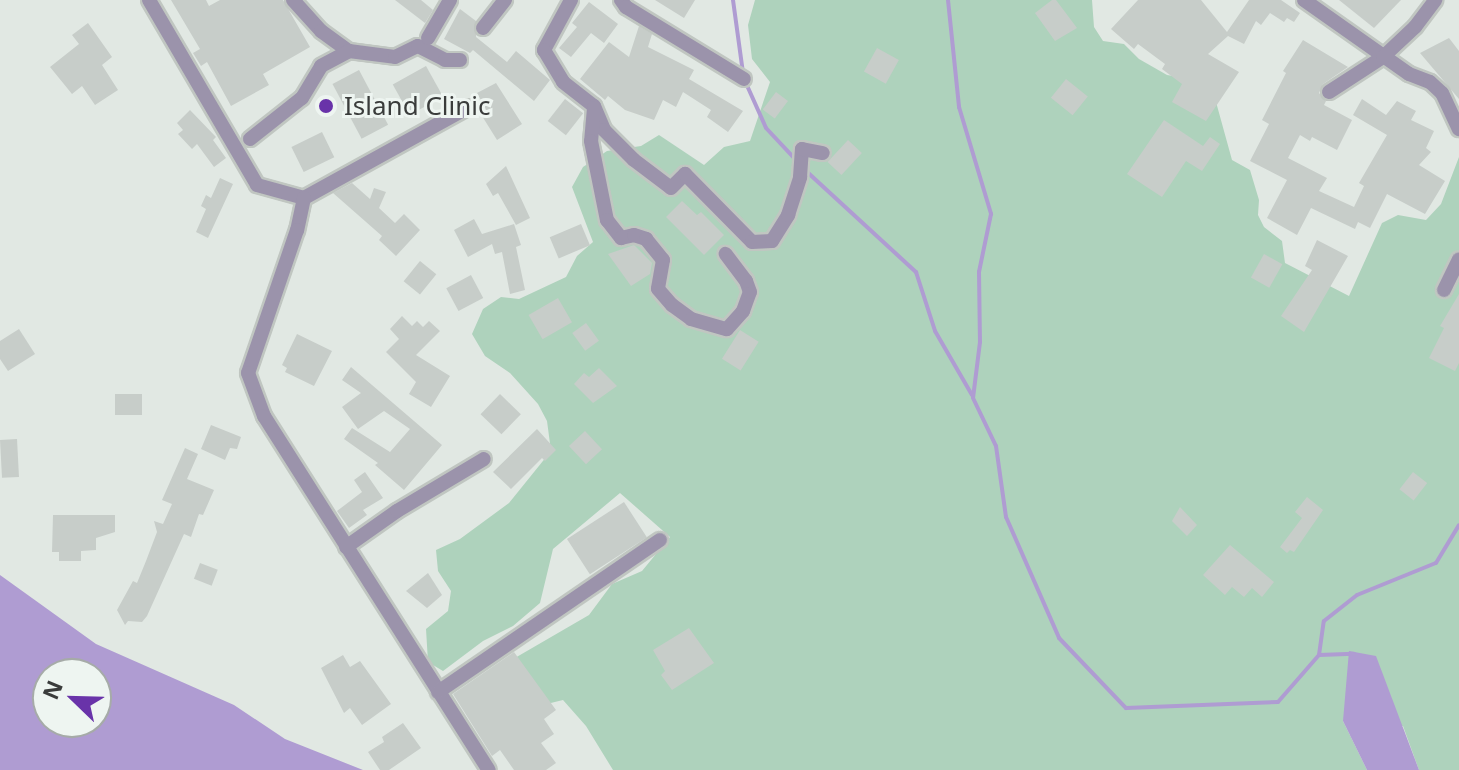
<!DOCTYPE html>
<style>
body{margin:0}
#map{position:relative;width:1459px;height:770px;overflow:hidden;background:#e1e8e3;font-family:"Noto Sans",sans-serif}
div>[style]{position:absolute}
.green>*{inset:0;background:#aed2bc}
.water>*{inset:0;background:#af9cd2}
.stream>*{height:4px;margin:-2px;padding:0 2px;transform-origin:2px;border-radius:2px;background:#af9cd2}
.building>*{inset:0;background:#c7cdc9;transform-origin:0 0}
.roads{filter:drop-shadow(2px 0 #c0c6c1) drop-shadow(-2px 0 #c0c6c1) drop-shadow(0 2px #c0c6c1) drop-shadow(0 -2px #c0c6c1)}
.street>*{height:14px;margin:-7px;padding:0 7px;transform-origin:7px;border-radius:7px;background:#9b93ab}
.dots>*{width:22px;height:22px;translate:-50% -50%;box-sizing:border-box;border:4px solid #eef5f1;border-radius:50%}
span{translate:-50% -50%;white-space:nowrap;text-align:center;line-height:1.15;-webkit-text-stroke:6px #eef5f1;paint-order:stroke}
.poi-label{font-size:26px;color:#3a3c3b}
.left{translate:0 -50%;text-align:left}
.north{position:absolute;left:32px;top:658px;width:80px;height:80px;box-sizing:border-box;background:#eef5f1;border:2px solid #a6aba8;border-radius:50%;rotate:293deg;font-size:22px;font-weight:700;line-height:32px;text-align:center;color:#3a3c3b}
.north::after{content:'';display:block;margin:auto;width:28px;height:36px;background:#6933a9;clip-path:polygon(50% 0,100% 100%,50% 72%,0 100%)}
</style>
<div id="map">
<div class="green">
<i style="clip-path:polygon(755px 0,1092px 0,1094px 27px,1103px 41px,1124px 44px,1139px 59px,1167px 75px,1192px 79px,1216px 102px,1232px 160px,1250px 170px,1259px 200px,1258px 215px,1264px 227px,1282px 241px,1285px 263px,1349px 296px,1382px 223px,1398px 215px,1426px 220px,1441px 204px,1459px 157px,1459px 770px,1419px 770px,1403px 726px,1343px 721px,1367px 770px,613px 770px,586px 726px,563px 700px,514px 712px,470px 684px,589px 615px,612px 584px,642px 571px,670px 537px,620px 493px,553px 549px,540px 603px,513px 626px,483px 641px,443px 671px,428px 662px,426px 629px,448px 611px,451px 591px,438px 571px,436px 550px,460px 539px,509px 503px,551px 451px,547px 421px,538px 404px,510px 373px,485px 356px,472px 334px,483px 309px,501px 297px,519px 299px,566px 277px,577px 256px,593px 242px,572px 187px,583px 167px,607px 151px,641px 146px,659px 135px,704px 165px,724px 147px,750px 141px,770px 82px,752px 59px,748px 25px)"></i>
</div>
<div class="water">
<i style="clip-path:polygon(evenodd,0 575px,96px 644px,234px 705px,285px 739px,363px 770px,0 770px,0 575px,96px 674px,96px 722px,48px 722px,48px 674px,96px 674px)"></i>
<i style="clip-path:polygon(1349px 651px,1376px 656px,1419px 770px,1367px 770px,1343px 721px)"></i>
</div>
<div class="stream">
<i style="left:733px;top:0;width:74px;rotate:82.2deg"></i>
<i style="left:948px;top:0;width:108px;rotate:84.1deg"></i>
<i style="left:959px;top:107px;width:112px;rotate:73.3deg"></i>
<i style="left:991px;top:214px;width:59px;rotate:101.7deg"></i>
<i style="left:979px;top:272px;width:70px;rotate:89.2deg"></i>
<i style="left:980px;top:342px;width:56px;rotate:97.1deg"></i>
<i style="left:973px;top:398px;width:53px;rotate:64.4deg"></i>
<i style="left:996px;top:446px;width:72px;rotate:82deg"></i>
<i style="left:1006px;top:517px;width:132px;rotate:66.3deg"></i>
<i style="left:1059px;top:638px;width:97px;rotate:46.3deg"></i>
<i style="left:1126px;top:708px;width:152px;rotate:-2.3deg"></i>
<i style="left:1278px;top:702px;width:62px;rotate:-48.9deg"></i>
<i style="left:1319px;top:655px;width:35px;rotate:-2deg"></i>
<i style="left:745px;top:81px;width:51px;rotate:65.9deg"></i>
<i style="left:766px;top:128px;width:44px;rotate:46.8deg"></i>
<i style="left:805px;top:170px;width:151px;rotate:42.6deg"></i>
<i style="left:916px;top:272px;width:62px;rotate:72.1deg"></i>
<i style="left:935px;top:331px;width:74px;rotate:60deg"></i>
<i style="left:1319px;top:655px;width:34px;rotate:-82deg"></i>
<i style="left:1324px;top:621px;width:42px;rotate:-38.2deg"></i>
<i style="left:1357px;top:595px;width:85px;rotate:-22.1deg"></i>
<i style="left:1436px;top:563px;width:44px;rotate:-58.8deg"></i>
</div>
<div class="building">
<i style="clip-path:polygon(171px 0,206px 0,209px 6px,220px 0,283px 0,310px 47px,263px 74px,269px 85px,231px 106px,207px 62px,201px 66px,193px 53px,200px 49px)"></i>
<i style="clip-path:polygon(395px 0,421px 0,433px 10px,425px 23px)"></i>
<i style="clip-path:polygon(655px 0,695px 0,684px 18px)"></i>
<i style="clip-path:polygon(1052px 0,1056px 0,1077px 28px,1055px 41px,1035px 13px)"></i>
<i style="clip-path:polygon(1138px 0,1201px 0,1227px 32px,1249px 0,1281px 0,1300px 13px,1294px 22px,1287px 18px,1284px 22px,1270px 13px,1261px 25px,1256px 21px,1244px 44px,1228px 36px,1208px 54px,1239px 72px,1206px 121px,1172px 102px,1182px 84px,1162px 69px,1165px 64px,1138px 44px,1134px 49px,1111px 29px)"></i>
<i style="clip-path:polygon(1339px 0,1401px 0,1374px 28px)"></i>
<i style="clip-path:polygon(589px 2px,618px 24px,604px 43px,591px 33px,571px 57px,559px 48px,577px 27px,572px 23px)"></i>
<i style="clip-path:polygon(460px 9px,476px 21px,476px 37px,507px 62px,516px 51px,550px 80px,534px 101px,473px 50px,470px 53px,444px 39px)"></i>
<i style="clip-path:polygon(88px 23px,112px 57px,102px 65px,118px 90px,95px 105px,82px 86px,72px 94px,50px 67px,79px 44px,72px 35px)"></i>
<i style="clip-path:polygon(639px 26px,652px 34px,648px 47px,694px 70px,689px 79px,743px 111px,728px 132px,707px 117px,711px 110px,683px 92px,676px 107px,663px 100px,654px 120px,625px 110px,608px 96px,605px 100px,580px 79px,609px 42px,629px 57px)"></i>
<i style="clip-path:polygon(1449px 38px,1459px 51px,1459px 99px,1420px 53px)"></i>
<i style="clip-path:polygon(1303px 40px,1348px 67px,1323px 84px,1319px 93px,1326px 101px,1324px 105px,1352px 120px,1337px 150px,1312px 137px,1310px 141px,1300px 135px,1288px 158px,1327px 178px,1319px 191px,1354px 207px,1364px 186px,1359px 183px,1387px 135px,1353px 115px,1362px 99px,1386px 115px,1397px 101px,1416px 111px,1411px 120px,1434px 131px,1426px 148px,1431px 152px,1419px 165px,1445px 181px,1425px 214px,1387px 194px,1370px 228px,1358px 222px,1355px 229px,1311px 208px,1297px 235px,1267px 218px,1287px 180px,1250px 161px,1269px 124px,1262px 120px,1286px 73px,1283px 71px)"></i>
<i style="left:877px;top:48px;width:25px;height:27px;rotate:29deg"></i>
<i style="left:426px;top:66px;width:35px;height:38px;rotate:61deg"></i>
<i style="left:359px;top:70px;width:62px;height:30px;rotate:62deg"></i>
<i style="left:1066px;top:79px;width:28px;height:24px;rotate:39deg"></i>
<i style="clip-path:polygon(496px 83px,522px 124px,497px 140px,482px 116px,488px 113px,477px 93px)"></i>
<i style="left:776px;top:92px;width:15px;height:22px;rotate:37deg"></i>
<i style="left:565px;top:99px;width:23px;height:28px;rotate:38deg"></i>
<i style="clip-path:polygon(190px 110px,216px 137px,213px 140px,226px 158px,214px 167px,197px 144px,192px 149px,178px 134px,183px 130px,177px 123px)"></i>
<i style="clip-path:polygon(1164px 120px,1203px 146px,1210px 137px,1220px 144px,1202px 171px,1186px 161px,1162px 197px,1127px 174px)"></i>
<i style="left:322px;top:132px;width:28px;height:34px;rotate:64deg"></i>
<i style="left:848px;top:140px;width:19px;height:30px;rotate:43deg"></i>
<i style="clip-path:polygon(506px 166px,530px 218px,516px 225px,498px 193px,493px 196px,486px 184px)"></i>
<i style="clip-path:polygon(220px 178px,233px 184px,208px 238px,196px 232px,206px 209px,201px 206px,206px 195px,211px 198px)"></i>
<i style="clip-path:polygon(352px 183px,370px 199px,374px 188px,386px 192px,379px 208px,395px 223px,404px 214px,420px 230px,396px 256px,379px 240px,382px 236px,333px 193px)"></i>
<i style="clip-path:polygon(682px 201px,697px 215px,701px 212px,724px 235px,704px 255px,666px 217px)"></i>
<i style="clip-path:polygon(474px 219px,482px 234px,514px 224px,521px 245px,516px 247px,525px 290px,510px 294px,502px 252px,495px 254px,492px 244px,468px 257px,454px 230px)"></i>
<i style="left:581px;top:224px;width:23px;height:34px;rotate:67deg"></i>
<i style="clip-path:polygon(1317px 240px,1348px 256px,1304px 332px,1281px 316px,1312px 270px,1305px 266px)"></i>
<i style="clip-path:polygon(634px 245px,652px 263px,650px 274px,631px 286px,608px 254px)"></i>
<i style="left:1264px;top:254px;width:21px;height:27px;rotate:29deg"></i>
<i style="left:420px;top:261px;width:21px;height:26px;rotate:39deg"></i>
<i style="left:471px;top:275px;width:26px;height:28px;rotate:62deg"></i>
<i style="clip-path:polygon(1459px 294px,1459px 363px,1455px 371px,1429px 358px,1444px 328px,1440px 326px)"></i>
<i style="left:558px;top:298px;width:28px;height:34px;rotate:60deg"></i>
<i style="clip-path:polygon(402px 316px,412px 326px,417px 321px,423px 327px,429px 321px,440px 331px,416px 355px,450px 376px,431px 407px,409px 394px,416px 382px,386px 352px,399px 339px,390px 329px)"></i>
<i style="left:586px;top:323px;width:22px;height:17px;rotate:54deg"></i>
<i style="clip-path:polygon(19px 329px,35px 354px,8px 371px,0 359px,0 341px)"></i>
<i style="left:740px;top:330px;width:22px;height:34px;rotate:32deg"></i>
<i style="clip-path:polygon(297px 334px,332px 351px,314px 386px,285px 372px,287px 368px,282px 365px)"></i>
<i style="clip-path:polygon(351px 367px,442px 445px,404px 490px,375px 465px,378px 463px,344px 439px,352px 428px,390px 452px,410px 429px,384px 411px,358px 429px,342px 407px,361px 393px,342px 380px)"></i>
<i style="clip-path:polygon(599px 368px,617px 386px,593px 403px,574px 384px,584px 373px,589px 377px)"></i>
<i style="left:115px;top:394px;width:27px;height:21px"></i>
<i style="left:500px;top:394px;width:29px;height:28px;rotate:44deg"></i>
<i style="clip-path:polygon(211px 425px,241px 437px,237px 449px,230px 448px,225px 460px,201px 449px)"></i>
<i style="clip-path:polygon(537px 429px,556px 450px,545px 461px,542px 458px,511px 489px,493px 472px)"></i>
<i style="left:585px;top:431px;width:25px;height:22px;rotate:47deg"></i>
<i style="left:17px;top:439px;width:38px;height:17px;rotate:87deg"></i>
<i style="clip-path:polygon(185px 448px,198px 454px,187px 479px,214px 490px,203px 515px,199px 514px,191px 537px,184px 534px,147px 616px,142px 622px,128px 621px,125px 625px,117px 610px,133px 581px,137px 583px,146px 561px,157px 532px,154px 521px,163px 524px,172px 504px,162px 500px)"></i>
<i style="clip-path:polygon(365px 472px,383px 498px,363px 510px,367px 515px,349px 528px,337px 511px,362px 492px,354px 480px)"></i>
<i style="left:1413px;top:472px;width:18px;height:22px;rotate:38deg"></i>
<i style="clip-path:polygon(1307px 497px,1323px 510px,1294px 552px,1290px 550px,1287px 553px,1280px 547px,1302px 518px,1295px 512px)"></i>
<i style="left:624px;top:502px;width:42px;height:68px;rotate:57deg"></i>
<i style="clip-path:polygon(1180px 507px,1197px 525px,1187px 536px,1172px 521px)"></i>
<i style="clip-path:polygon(53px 515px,115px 515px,115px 532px,96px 538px,96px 550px,81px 551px,81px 561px,59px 561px,59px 552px,52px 552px)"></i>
<i style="clip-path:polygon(1230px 545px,1274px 582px,1262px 597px,1252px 588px,1244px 597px,1232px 587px,1225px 595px,1203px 575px)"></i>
<i style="left:200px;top:563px;width:19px;height:17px;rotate:21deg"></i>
<i style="clip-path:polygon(428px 573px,442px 595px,427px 608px,406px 591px)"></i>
<i style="clip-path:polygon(689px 628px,714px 663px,672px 690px,661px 675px,665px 671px,653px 650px)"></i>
<i style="clip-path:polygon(514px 652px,556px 710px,544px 719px,554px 734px,541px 743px,556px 763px,546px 770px,514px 770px,500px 750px,492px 756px,453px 694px)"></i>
<i style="clip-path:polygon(343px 655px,350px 667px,360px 661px,391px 704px,362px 725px,350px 708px,344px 713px,321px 668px)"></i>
<i style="clip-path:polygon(403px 723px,421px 748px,389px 770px,380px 770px,368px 752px,384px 742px,382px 737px)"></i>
</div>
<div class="roads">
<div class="street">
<i style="left:149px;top:0;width:214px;rotate:59.7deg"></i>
<i style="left:257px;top:185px;width:49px;rotate:15.5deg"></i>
<i style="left:304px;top:198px;width:188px;rotate:-28.9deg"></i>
<i style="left:293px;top:0;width:42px;rotate:47.9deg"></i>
<i style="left:321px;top:31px;width:34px;rotate:36deg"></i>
<i style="left:349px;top:51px;width:46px;rotate:7.4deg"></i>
<i style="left:395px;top:57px;width:25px;rotate:-26deg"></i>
<i style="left:418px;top:46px;width:30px;rotate:27deg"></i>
<i style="left:445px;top:60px;width:15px"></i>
<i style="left:571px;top:0;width:57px;rotate:118.4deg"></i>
<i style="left:544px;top:50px;width:37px;rotate:59deg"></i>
<i style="left:563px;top:82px;width:39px;rotate:38deg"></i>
<i style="left:594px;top:106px;width:26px;rotate:67deg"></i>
<i style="left:604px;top:130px;width:42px;rotate:45deg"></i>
<i style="left:634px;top:160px;width:46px;rotate:37.1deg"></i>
<i style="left:671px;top:188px;width:20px;rotate:-45deg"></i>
<i style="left:685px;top:174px;width:95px;rotate:45.4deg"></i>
<i style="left:752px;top:242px;width:20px;rotate:-3deg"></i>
<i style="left:772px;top:241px;width:31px;rotate:-58deg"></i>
<i style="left:788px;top:215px;width:40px;rotate:-72deg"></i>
<i style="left:800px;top:177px;width:28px;rotate:-86deg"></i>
<i style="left:802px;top:149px;width:21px;rotate:11deg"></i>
<i style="left:621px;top:0;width:9px;rotate:54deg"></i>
<i style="left:626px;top:7px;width:138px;rotate:31.4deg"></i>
<i style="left:1304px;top:0;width:128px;rotate:35.2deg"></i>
<i style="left:1409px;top:74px;width:22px;rotate:21deg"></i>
<i style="left:1430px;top:82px;width:16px;rotate:43deg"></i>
<i style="left:1442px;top:93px;width:40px;rotate:65deg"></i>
<i style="left:483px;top:28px;width:36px;rotate:-52deg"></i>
<i style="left:428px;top:38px;width:44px;rotate:-59.9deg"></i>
<i style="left:1329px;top:92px;width:64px;rotate:-32.9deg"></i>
<i style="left:1383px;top:57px;width:44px;rotate:-43.2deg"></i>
<i style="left:1415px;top:27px;width:34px;rotate:-53deg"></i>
<i style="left:594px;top:108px;width:33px;rotate:95deg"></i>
<i style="left:591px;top:141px;width:81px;rotate:78.6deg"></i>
<i style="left:607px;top:220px;width:23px;rotate:52deg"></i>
<i style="left:621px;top:238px;width:13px;rotate:-13deg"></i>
<i style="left:634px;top:235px;width:13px;rotate:18deg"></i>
<i style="left:646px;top:239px;width:27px;rotate:51deg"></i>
<i style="left:663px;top:260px;width:29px;rotate:100deg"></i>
<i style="left:658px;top:289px;width:21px;rotate:49deg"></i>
<i style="left:672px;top:305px;width:24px;rotate:36deg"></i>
<i style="left:691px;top:319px;width:37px;rotate:16deg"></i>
<i style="left:727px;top:329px;width:24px;rotate:-48deg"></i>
<i style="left:743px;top:311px;width:20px;rotate:-70deg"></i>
<i style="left:750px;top:292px;width:12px;rotate:-110deg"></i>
<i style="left:746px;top:281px;width:34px;rotate:-127deg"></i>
<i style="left:250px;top:139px;width:66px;rotate:-38.3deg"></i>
<i style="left:302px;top:98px;width:37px;rotate:-59deg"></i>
<i style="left:321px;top:66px;width:32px;rotate:-28deg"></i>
<i style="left:304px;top:198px;width:33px;rotate:102deg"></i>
<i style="left:297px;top:230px;width:151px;rotate:108.9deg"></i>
<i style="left:248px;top:373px;width:46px;rotate:69.6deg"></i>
<i style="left:264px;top:416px;width:419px;rotate:57.6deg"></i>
<i style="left:1444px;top:290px;width:34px;rotate:-64deg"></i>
<i style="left:346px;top:547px;width:62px;rotate:-35.2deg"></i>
<i style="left:397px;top:511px;width:101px;rotate:-30.9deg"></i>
<i style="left:438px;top:692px;width:269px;rotate:-34.4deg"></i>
</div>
</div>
<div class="dots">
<i style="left:326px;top:106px;background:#6933a9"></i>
</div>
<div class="poi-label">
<span class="left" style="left:344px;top:106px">Island Clinic</span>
</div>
<div class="north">N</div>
</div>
